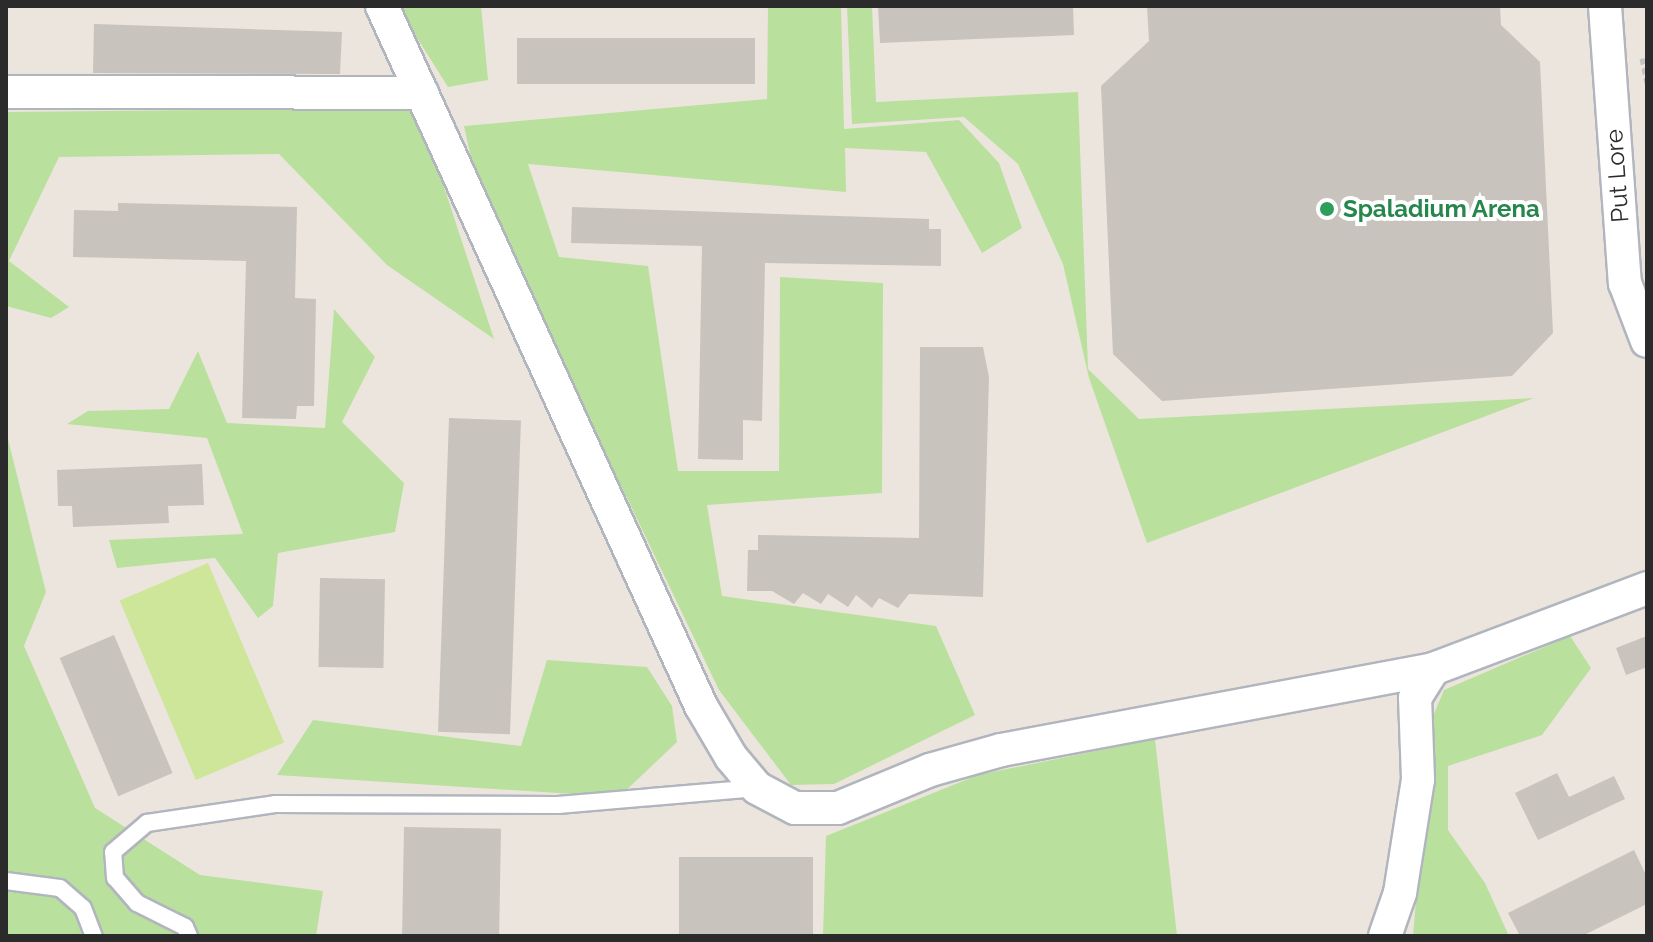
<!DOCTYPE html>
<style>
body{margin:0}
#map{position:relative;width:1653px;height:942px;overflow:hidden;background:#ece5de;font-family:Raleway,sans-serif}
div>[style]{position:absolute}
.green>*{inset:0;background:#bae09d}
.pitch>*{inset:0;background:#cde69a;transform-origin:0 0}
.building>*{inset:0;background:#c8c3bc;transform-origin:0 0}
.path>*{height:5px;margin-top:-2.5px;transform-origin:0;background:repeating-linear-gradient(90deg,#c4c4c4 0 6px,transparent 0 10px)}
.roads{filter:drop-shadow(2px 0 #b1b5be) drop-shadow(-2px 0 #b1b5be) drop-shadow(0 2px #b1b5be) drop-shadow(0 -2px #b1b5be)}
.lane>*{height:16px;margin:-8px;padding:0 8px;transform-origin:8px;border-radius:8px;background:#fff}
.street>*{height:32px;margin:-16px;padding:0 16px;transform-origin:16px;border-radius:16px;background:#fff}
.dots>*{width:22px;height:22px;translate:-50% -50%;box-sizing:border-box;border:4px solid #fff;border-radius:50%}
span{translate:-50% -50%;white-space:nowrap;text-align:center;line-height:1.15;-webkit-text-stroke:8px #fff;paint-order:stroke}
.street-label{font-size:24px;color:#2b2b2b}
.leisure-label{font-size:24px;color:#27864d;font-weight:700}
.left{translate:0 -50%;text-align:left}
.frame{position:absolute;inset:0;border:8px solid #2b2b2b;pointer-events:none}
</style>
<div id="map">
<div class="green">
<i style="clip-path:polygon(397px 6px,481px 6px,488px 80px,448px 87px)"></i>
<i style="clip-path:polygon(768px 6px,841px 6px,844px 129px,959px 120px,999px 163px,1022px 228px,982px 253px,926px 152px,845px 148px,846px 192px,528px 164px,559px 257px,648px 266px,678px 471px,779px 471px,780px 277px,883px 283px,882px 493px,707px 505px,722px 596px,936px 626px,975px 715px,834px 784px,791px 785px,719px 690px,477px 185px,464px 126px,767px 99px)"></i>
<i style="clip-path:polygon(847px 6px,872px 6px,876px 102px,1078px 92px,1088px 369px,1139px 419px,1534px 398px,1147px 543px,1089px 378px,1063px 264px,1018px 164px,964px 117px,852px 124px)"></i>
<i style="clip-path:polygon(418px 108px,494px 339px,387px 265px,279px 154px,59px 157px,9px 261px,69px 307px,51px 318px,6px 306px,6px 112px)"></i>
<i style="clip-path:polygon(334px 309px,375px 357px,342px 422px,404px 483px,395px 532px,278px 553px,273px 606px,258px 618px,215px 558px,117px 568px,109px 540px,243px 534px,207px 438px,67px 424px,88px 411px,169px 409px,198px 351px,227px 423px,325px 428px)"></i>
<i style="clip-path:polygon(6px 431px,46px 592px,24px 646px,95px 808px,200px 875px,323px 891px,316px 936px,6px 936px)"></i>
<i style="clip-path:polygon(1570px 636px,1591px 668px,1542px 735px,1448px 766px,1448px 830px,1485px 883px,1509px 936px,1413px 936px,1431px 721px,1444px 690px)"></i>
<i style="clip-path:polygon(547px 660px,647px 667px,672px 706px,677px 742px,619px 797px,277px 775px,313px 720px,521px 746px)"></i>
<i style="clip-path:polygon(1155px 739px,1177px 936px,823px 936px,826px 836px,978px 775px)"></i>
</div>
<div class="pitch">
<i style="left:208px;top:563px;width:195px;height:96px;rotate:67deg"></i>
</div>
<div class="building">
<i style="clip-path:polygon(878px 6px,1073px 6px,1074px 35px,880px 43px)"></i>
<i style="clip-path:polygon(1147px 6px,1500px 6px,1501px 25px,1540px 62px,1553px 333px,1512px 376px,1162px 401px,1113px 354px,1101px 86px,1149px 41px)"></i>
<i style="clip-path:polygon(94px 24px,342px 32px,340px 74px,93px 73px)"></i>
<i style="left:755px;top:38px;width:46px;height:238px;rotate:90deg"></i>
<i style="clip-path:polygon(118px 203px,297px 207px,295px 298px,316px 299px,314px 406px,297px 406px,296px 419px,242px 418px,246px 261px,73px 257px,74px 210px,118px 211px)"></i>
<i style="clip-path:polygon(572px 207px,929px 219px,929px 229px,941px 229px,941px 266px,765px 263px,762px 421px,743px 420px,743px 460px,698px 459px,702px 246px,571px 243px)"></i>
<i style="clip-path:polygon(920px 347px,983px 347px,989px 377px,983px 597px,909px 594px,898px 608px,879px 598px,872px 608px,856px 595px,848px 607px,828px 594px,821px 604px,803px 593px,794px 604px,772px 591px,747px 591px,748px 550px,758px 550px,758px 535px,919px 538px)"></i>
<i style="left:449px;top:418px;width:72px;height:314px;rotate:2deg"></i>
<i style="clip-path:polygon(202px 464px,204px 505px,168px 506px,169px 523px,73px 527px,72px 506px,58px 506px,57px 470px)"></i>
<i style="left:320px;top:578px;width:65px;height:89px;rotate:1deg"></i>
<i style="left:114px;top:635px;width:150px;height:59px;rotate:67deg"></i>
<i style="clip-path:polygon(1647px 636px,1647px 667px,1626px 675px,1616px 648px)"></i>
<i style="clip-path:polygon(1557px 773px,1569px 797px,1614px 776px,1625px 799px,1538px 840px,1515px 793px)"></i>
<i style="left:404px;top:827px;width:97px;height:109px;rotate:1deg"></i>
<i style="clip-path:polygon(1634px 850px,1647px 877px,1647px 904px,1582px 936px,1520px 936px,1508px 913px)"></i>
<i style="left:679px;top:857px;width:134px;height:79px"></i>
</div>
<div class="path">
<i style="left:1642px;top:58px;width:25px;rotate:79deg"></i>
</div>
<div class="roads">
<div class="lane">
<i style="left:6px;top:881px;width:54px;rotate:7.4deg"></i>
<i style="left:60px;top:888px;width:30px;rotate:41deg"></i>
<i style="left:83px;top:908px;width:30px;rotate:69deg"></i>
<i style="left:189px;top:936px;width:10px;rotate:-114deg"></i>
<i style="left:185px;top:927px;width:54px;rotate:-153.4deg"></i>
<i style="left:137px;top:903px;width:33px;rotate:-131deg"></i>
<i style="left:115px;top:878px;width:26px;rotate:-94deg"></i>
<i style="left:113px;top:852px;width:45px;rotate:-40.5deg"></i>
<i style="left:147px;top:823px;width:129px;rotate:-8.4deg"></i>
<i style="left:275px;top:804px;width:283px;rotate:0.2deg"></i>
<i style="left:558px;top:805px;width:200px;rotate:-4.9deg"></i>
</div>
<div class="street">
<i style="left:382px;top:6px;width:769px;rotate:65.5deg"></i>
<i style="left:701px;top:706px;width:59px;rotate:59.5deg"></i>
<i style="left:731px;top:757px;width:40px;rotate:50deg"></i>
<i style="left:757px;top:788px;width:43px;rotate:27.8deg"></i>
<i style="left:795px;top:808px;width:43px"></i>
<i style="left:838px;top:808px;width:100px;rotate:-22.4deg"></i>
<i style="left:930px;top:770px;width:74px;rotate:-15.7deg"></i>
<i style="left:1001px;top:750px;width:440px;rotate:-10.6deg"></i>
<i style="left:1433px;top:669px;width:229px;rotate:-20.7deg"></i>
<i style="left:1605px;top:6px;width:278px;rotate:85.9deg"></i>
<i style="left:1625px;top:283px;width:62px;rotate:69.2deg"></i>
<i style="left:6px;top:92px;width:416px;rotate:0.1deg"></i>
<i style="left:1385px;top:936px;width:46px;rotate:-70.8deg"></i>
<i style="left:1400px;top:893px;width:115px;rotate:-81deg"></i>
<i style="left:1418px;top:779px;width:81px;rotate:-92.1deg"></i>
<i style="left:1415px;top:698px;width:34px;rotate:-58deg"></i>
</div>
</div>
<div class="dots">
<i style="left:1327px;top:209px;background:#2e9e5b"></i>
</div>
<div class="street-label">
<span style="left:1617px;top:176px;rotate:-94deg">Put Lore</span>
</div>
<div class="leisure-label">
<span class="left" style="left:1343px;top:209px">Spaladium Arena</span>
</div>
<div class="frame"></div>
</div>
